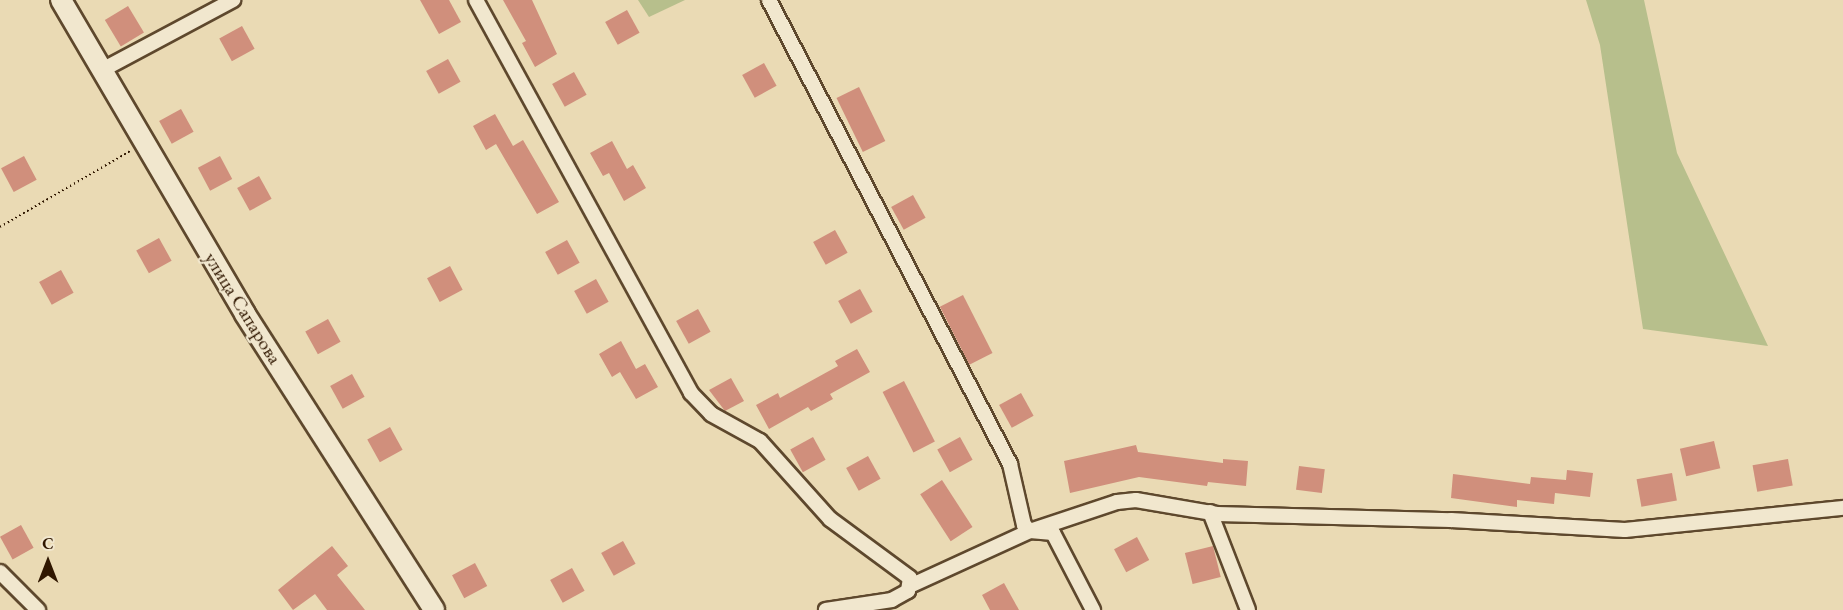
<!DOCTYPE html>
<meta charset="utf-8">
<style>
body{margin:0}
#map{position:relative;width:1843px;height:610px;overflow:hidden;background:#eadab4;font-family:"EB Garamond",serif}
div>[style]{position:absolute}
.green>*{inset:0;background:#b7bf8c}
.building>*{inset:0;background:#d08f7c;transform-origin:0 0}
.path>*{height:2px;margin-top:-1px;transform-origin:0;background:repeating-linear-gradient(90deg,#301700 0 1.5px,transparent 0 4.5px)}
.roads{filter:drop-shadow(2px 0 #5e482d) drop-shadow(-2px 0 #5e482d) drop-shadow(0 2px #5e482d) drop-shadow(0 -2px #5e482d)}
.minor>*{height:14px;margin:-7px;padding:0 7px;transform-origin:7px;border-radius:7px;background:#f1e7ce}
.secondary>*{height:20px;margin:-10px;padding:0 10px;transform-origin:10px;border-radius:10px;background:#f1e7ce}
span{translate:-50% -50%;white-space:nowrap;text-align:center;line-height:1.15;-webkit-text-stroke:4.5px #f1e7ce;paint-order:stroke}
.street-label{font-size:20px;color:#301700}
.north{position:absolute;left:18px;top:532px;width:60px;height:60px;-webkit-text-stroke:4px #f1e7ce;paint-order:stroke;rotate:0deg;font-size:16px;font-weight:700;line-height:24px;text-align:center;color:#301700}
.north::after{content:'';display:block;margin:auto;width:21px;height:27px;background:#301700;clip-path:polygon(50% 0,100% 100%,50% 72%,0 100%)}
</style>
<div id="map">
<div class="green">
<i style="clip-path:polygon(638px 0,685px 0,649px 17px)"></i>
<i style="clip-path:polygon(1586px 0,1644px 0,1677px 153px,1768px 346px,1643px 329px,1600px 45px)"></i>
</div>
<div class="building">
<i style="clip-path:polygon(420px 0,449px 0,461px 22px,439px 34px)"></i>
<i style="clip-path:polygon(503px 0,532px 0,557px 54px,535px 67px,522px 43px,526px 41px)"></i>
<i style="left:128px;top:6px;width:31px;height:27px;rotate:59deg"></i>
<i style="left:627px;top:10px;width:26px;height:25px;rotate:61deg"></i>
<i style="left:242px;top:26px;width:26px;height:26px;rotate:61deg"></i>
<i style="left:448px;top:59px;width:26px;height:25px;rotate:61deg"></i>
<i style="left:764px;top:63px;width:26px;height:25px;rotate:61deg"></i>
<i style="left:574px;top:72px;width:26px;height:25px;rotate:61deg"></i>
<i style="left:859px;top:87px;width:60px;height:25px;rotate:64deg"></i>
<i style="left:181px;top:109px;width:26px;height:25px;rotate:61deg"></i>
<i style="clip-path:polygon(495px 114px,513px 146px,523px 140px,559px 202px,537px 214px,496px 144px,486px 150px,473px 126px)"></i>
<i style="clip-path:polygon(612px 141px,627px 169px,633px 165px,646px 188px,624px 201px,609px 173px,603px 176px,590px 153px)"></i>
<i style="left:24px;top:156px;width:27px;height:26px;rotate:62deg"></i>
<i style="left:220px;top:156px;width:26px;height:25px;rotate:62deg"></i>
<i style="left:259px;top:176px;width:26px;height:25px;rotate:61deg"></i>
<i style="left:913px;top:195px;width:26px;height:25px;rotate:61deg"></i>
<i style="left:835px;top:230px;width:26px;height:25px;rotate:61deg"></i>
<i style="left:159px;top:238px;width:26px;height:26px;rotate:61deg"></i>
<i style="left:567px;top:240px;width:26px;height:25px;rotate:61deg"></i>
<i style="left:450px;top:266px;width:27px;height:26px;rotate:62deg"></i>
<i style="left:61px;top:270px;width:26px;height:25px;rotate:61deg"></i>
<i style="left:596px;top:279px;width:26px;height:25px;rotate:61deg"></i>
<i style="left:860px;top:289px;width:26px;height:25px;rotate:61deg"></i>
<i style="left:963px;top:295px;width:65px;height:26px;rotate:63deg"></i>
<i style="left:698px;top:309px;width:26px;height:25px;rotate:61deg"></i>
<i style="left:328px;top:319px;width:26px;height:26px;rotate:61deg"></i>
<i style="clip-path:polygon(621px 341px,636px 369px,645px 364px,658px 387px,636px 399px,620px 372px,612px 377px,599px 354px)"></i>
<i style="clip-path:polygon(857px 349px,870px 372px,830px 394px,833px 399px,811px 411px,808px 407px,769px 429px,756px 405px,778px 393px,780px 398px,838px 366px,835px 361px)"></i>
<i style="left:352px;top:374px;width:26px;height:25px;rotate:61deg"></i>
<i style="clip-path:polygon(731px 378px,744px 401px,725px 411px,709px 390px)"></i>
<i style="left:904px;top:381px;width:68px;height:24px;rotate:63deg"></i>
<i style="left:1021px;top:393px;width:26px;height:25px;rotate:61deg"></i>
<i style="left:390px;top:427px;width:26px;height:26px;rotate:61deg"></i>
<i style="left:813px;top:437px;width:26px;height:26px;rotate:61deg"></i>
<i style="left:960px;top:437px;width:26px;height:26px;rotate:61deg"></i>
<i style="left:1714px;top:441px;width:28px;height:35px;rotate:77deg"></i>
<i style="clip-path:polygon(1136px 445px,1138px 452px,1223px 463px,1223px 459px,1248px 461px,1246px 486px,1208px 482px,1207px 486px,1139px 477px,1070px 493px,1064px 461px)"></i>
<i style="left:868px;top:456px;width:26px;height:25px;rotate:61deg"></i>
<i style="left:1788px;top:459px;width:27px;height:36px;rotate:80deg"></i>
<i style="left:1299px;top:466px;width:26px;height:24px;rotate:7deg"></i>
<i style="clip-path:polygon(1567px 470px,1593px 473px,1590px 497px,1555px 493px,1554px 504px,1517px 500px,1517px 507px,1451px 498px,1453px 474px,1530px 484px,1531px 477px,1566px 480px)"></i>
<i style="left:1672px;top:473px;width:28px;height:36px;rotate:80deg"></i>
<i style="left:942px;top:480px;width:56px;height:26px;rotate:57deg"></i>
<i style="left:21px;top:525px;width:26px;height:24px;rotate:61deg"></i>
<i style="left:1137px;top:537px;width:26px;height:26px;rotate:62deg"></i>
<i style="left:623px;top:541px;width:26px;height:25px;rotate:61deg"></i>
<i style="clip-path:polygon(332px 546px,348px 566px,337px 575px,365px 610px,327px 610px,315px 594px,293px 610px,278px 590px)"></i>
<i style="left:1213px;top:546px;width:32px;height:29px;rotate:76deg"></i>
<i style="left:475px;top:563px;width:26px;height:26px;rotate:62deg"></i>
<i style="left:572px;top:568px;width:26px;height:25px;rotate:61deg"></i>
<i style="clip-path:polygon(1004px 583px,1019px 610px,990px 610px,982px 595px)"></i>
</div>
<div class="path">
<i style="left:0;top:227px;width:151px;rotate:-30.3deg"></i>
</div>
<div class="roads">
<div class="minor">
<i style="left:476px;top:0;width:448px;rotate:61.3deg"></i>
<i style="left:691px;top:393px;width:29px;rotate:46deg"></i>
<i style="left:711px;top:414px;width:56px;rotate:28.9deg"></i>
<i style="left:760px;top:441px;width:105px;rotate:48.1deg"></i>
<i style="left:830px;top:519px;width:99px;rotate:36.4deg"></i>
<i style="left:910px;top:578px;width:13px;rotate:99deg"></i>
<i style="left:908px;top:591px;width:18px;rotate:151deg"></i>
<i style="left:892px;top:600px;width:67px;rotate:171.4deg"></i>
<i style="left:769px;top:0;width:523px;rotate:62.55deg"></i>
<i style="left:1010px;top:464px;width:63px;rotate:77.1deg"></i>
<i style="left:1024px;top:525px;width:8px;rotate:45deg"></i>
<i style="left:1030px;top:531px;width:23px;rotate:5deg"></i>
<i style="left:1053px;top:533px;width:87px;rotate:62.5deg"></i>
<i style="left:102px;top:70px;width:149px;rotate:-28.1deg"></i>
<i style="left:1210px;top:512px;width:105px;rotate:68.8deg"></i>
<i style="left:0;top:572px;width:54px;rotate:45deg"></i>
<i style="left:912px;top:585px;width:130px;rotate:-24.6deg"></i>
<i style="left:1030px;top:531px;width:92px;rotate:-18.4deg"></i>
<i style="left:1117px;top:502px;width:19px;rotate:-6deg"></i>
<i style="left:1136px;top:500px;width:82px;rotate:9.8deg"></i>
<i style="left:1217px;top:514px;width:234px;rotate:1.5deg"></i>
<i style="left:1451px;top:520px;width:174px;rotate:3.3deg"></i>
<i style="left:1625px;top:530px;width:219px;rotate:-5.8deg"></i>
</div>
<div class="secondary">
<i style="left:61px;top:0;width:364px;rotate:59.6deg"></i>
<i style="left:245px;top:314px;width:351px;rotate:57.4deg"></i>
</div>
</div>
<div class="street-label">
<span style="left:243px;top:308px;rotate:58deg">улица Сапарова</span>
</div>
<div class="north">С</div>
</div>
